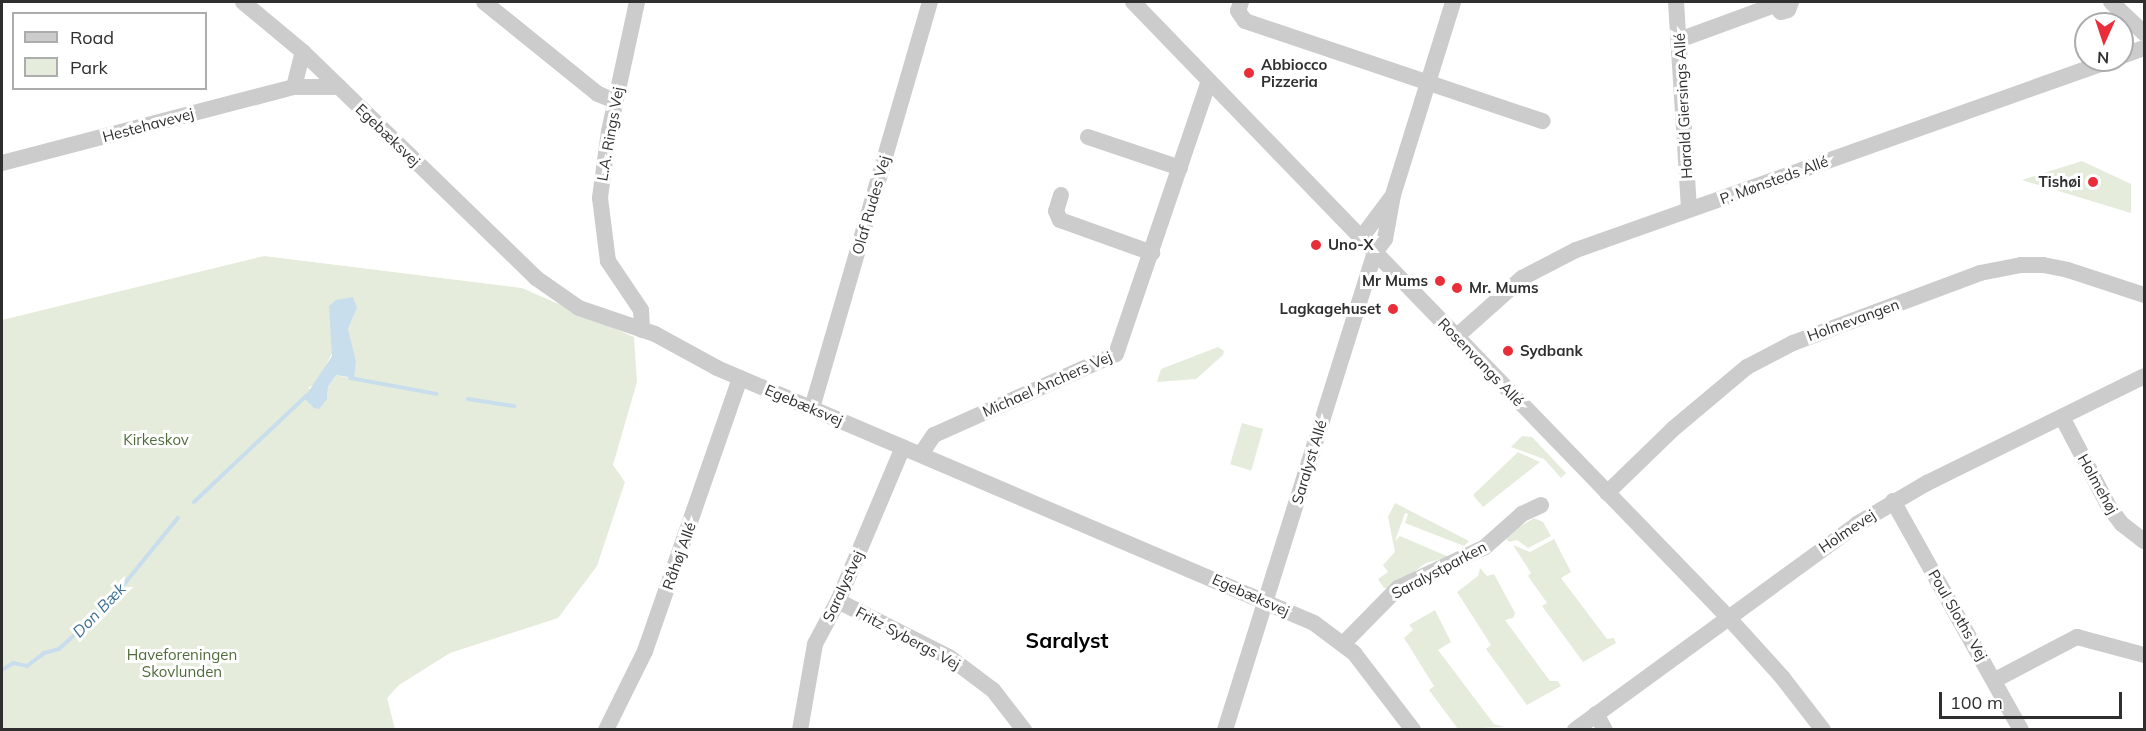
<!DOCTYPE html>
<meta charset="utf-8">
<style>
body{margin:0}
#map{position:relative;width:2146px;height:731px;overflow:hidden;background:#fff;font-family:Mulish,sans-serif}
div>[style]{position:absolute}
.green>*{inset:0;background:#e5ecdc;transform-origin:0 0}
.water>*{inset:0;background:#c8deed}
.stream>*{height:4px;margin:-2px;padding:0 2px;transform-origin:2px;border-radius:2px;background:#c8deed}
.minor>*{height:16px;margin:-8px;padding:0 8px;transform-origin:8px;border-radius:8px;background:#ccc}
.dots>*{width:16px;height:16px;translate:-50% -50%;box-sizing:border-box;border:3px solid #fff;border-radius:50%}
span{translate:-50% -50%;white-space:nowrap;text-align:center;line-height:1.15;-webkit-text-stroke:6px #fff;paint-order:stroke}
.poi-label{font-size:15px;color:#2f2f2f;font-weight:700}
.left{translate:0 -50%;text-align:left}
.right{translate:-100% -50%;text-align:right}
.street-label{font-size:15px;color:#2f2f2f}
.park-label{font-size:15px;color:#516c3b}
.water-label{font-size:16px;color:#3b6f93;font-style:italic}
.district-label{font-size:21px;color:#000;font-weight:700}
.frame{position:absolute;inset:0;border:3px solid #2f2f2f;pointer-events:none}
.legend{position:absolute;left:12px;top:12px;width:195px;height:78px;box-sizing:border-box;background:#fff;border:2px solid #acacac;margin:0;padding:8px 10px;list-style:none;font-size:18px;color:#2f2f2f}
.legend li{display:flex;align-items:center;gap:12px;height:30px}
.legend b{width:30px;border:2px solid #acacac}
.north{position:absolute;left:2074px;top:12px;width:60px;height:60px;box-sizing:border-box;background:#fff;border:2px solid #acacac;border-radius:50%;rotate:183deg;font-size:16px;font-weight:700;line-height:24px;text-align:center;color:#2f2f2f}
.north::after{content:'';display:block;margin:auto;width:21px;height:27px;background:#e92e39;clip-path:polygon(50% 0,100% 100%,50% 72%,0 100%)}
.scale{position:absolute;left:1939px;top:692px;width:183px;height:27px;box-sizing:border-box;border:3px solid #2f2f2f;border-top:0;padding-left:8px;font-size:18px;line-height:21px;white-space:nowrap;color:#2f2f2f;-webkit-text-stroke:4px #fff;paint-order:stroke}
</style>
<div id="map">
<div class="green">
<i style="clip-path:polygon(2082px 161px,2131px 184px,2131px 213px,2022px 180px)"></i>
<i style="clip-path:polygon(evenodd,264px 256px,522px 288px,634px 337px,637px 382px,613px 465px,625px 482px,597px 566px,558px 618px,450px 653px,399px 685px,387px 698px,395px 729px,2px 729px,2px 320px,264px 256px,357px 308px,348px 329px,354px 379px,336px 375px,328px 387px,327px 399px,308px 388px,316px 383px,357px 308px)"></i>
<i style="clip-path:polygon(1218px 347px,1224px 351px,1223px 355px,1196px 379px,1157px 382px,1161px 369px)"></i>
<i style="left:1242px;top:423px;width:22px;height:43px;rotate:16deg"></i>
<i style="clip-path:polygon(1522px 436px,1532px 437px,1566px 473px,1561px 478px,1544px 459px,1511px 447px)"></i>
<i style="clip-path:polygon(1518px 452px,1540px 462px,1483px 507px,1473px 495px)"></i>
<i style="clip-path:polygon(1395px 503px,1469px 541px,1464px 546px,1405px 523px,1408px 514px,1405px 513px,1395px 541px,1400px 536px,1449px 557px,1426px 563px,1392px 588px,1384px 588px,1378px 579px,1388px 572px,1383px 565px,1395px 552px,1388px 517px)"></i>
<i style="clip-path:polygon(1534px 518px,1543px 522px,1551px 536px,1528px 548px,1517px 540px,1509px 542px,1504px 536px)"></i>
<i style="clip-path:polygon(1554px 539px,1571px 572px,1561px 578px,1607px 639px,1614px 638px,1616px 643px,1583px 662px,1542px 606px,1547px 603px,1528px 576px,1531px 573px,1513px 545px,1530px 552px)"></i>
<i style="clip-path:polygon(1480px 568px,1487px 576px,1494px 574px,1515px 613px,1513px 618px,1505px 620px,1550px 681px,1558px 681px,1561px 686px,1527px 705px,1486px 649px,1491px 645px,1457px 592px,1478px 576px)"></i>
<i style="clip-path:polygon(1435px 610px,1451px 642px,1438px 650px,1494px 724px,1504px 727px,1458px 729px,1429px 690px,1434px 686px,1404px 638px,1413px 630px,1409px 625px)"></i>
</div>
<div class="water">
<i style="clip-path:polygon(353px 297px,357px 308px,348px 329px,356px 362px,354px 378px,336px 375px,328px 387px,327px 399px,319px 409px,314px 408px,304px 398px,332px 356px,329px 306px,336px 300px)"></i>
</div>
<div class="stream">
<i style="left:350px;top:378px;width:88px;rotate:10.4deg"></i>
<i style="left:468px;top:399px;width:47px;rotate:8.7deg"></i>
<i style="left:194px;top:502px;width:156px;rotate:-43.4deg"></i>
<i style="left:2px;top:670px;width:13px;rotate:-32deg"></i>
<i style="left:13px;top:663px;width:14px;rotate:12deg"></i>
<i style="left:27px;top:666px;width:21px;rotate:-37deg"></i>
<i style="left:44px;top:653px;width:16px;rotate:-15deg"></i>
<i style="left:59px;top:649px;width:67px;rotate:-42.6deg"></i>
<i style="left:108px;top:604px;width:111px;rotate:-50.9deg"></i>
</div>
<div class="minor">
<i style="left:243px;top:2px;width:78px;rotate:39.8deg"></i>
<i style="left:303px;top:52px;width:325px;rotate:44.1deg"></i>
<i style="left:536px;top:278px;width:52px;rotate:34.9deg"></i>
<i style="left:579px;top:308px;width:80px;rotate:18.9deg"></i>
<i style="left:655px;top:334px;width:71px;rotate:28.7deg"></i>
<i style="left:717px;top:368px;width:649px;rotate:23.13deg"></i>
<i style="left:1314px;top:623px;width:50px;rotate:36.9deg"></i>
<i style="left:1354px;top:653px;width:97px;rotate:52.5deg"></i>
<i style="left:484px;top:2px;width:146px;rotate:38.9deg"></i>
<i style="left:598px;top:94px;width:18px;rotate:22deg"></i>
<i style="left:637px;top:2px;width:132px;rotate:102.2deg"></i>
<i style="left:609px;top:131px;width:68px;rotate:97.7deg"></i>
<i style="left:600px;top:198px;width:64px;rotate:82.8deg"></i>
<i style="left:608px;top:261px;width:59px;rotate:56deg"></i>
<i style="left:641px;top:310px;width:20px;rotate:87deg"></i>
<i style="left:1133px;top:2px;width:853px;rotate:45.95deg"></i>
<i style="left:1726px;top:615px;width:84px;rotate:47.9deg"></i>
<i style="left:1782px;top:677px;width:67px;rotate:52.3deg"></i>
<i style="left:1241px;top:2px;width:9px;rotate:108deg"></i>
<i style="left:1238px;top:11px;width:12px;rotate:55deg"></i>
<i style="left:1245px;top:21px;width:314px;rotate:18.6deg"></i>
<i style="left:1676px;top:2px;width:208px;rotate:86.4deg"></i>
<i style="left:1772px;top:2px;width:13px;rotate:48deg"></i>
<i style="left:1781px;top:12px;width:7px;rotate:-16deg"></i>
<i style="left:1788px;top:10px;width:9px;rotate:-69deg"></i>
<i style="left:2111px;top:2px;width:45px;rotate:43.2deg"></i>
<i style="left:1679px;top:40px;width:99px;rotate:-20.1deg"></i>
<i style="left:2122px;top:56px;width:23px;rotate:-20deg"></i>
<i style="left:294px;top:87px;width:36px;rotate:-76deg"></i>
<i style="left:1088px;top:137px;width:97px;rotate:18.6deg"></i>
<i style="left:2px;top:163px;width:302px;rotate:-14.6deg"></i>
<i style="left:294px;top:87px;width:45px"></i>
<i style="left:1061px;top:195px;width:17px;rotate:107deg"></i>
<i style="left:1056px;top:211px;width:10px;rotate:66deg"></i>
<i style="left:1060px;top:220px;width:98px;rotate:19.7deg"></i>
<i style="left:1361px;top:238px;width:50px;rotate:-53.1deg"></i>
<i style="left:1456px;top:337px;width:89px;rotate:-41.8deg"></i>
<i style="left:1522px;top:278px;width:61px;rotate:-27.4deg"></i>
<i style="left:1576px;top:250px;width:569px;rotate:-19.52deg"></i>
<i style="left:812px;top:408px;width:423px;rotate:-73.8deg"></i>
<i style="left:2062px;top:417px;width:102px;rotate:62.4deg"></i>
<i style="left:2109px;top:507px;width:21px;rotate:53deg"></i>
<i style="left:2122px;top:524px;width:28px;rotate:38deg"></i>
<i style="left:921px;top:454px;width:23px;rotate:-56deg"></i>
<i style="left:934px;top:435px;width:199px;rotate:-24deg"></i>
<i style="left:1116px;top:354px;width:288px;rotate:-71.2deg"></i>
<i style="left:1607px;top:493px;width:92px;rotate:-44.1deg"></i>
<i style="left:1673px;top:429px;width:97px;rotate:-40deg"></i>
<i style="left:1747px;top:367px;width:52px;rotate:-27.6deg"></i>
<i style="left:1793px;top:343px;width:200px;rotate:-20.5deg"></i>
<i style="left:1980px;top:273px;width:42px;rotate:-11deg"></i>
<i style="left:2021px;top:265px;width:22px"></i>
<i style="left:2043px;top:265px;width:25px;rotate:11deg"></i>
<i style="left:2068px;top:270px;width:80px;rotate:18.2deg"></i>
<i style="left:1893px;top:501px;width:262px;rotate:60.8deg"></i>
<i style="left:838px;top:601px;width:124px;rotate:26.8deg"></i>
<i style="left:949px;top:657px;width:55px;rotate:36.9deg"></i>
<i style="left:993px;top:690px;width:51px;rotate:52.2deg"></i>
<i style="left:1344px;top:643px;width:77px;rotate:-45.5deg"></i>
<i style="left:1398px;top:588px;width:96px;rotate:-25.2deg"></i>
<i style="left:1485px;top:547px;width:50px;rotate:-41.7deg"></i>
<i style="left:1522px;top:514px;width:21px;rotate:-25deg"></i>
<i style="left:1995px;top:680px;width:93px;rotate:-27.7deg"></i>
<i style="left:2077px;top:637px;width:69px;rotate:15deg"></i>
<i style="left:1596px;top:714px;width:18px;rotate:61deg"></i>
<i style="left:606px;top:730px;width:88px;rotate:-63.7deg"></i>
<i style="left:645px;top:651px;width:289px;rotate:-70.8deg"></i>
<i style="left:800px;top:730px;width:87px;rotate:-80.1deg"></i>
<i style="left:815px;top:644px;width:49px;rotate:-61.9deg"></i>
<i style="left:838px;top:601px;width:167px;rotate:-67.1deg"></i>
<i style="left:1225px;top:730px;width:501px;rotate:-72.58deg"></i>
<i style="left:1375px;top:252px;width:16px;rotate:-52deg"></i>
<i style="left:1385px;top:239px;width:45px;rotate:-79.7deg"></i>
<i style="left:1393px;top:195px;width:202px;rotate:-72.7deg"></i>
<i style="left:1575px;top:730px;width:349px;rotate:-36.1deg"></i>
<i style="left:1857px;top:524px;width:81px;rotate:-30.4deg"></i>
<i style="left:1927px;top:483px;width:242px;rotate:-26.2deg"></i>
</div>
<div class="dots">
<i style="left:1249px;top:73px;background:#e92e39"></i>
<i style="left:2093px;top:182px;background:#e92e39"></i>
<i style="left:1316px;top:245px;background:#e92e39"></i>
<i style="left:1440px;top:281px;background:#e92e39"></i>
<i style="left:1457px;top:288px;background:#e92e39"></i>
<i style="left:1393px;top:309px;background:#e92e39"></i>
<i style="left:1508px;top:351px;background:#e92e39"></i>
</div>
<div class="poi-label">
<span class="left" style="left:1261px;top:73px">Abbiocco<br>Pizzeria</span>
<span class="right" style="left:2081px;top:182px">Tishøi</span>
<span class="left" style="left:1328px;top:245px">Uno-X</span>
<span class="right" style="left:1428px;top:281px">Mr Mums</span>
<span class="left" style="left:1469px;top:288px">Mr. Mums</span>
<span class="right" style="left:1381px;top:309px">Lagkagehuset</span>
<span class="left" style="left:1520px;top:351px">Sydbank</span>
</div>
<div class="street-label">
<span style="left:1683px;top:106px;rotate:-93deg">Harald Giersings Allé</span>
<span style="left:148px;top:125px;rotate:-15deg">Hestehavevej</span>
<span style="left:610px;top:134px;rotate:-80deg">L.A. Rings Vej</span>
<span style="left:388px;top:135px;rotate:44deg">Egebæksvej</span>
<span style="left:1774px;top:180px;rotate:-20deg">P. Mønsteds Allé</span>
<span style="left:871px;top:205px;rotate:-74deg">Olaf Rudes Vej</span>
<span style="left:1853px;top:320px;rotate:-20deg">Holmevangen</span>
<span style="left:1481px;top:362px;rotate:46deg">Rosenvangs Allé</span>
<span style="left:1047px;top:384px;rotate:-24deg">Michael Anchers Vej</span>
<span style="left:804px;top:405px;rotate:23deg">Egebæksvej</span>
<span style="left:1309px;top:462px;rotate:-73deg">Saralyst Allé</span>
<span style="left:2098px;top:484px;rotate:61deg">Holmehøj</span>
<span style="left:1847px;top:531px;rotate:-34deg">Holmevej</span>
<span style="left:679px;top:556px;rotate:-70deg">Råhøj Allé</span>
<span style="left:1439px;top:570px;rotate:-28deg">Saralystparken</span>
<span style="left:843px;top:586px;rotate:-65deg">Saralystvej</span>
<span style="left:1251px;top:595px;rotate:24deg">Egebæksvej</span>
<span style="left:1958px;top:615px;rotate:60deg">Poul Sloths Vej</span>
<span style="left:908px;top:638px;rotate:28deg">Fritz Sybergs Vej</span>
</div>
<div class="park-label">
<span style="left:156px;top:440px">Kirkeskov</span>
<span style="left:182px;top:663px">Haveforeningen<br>Skovlunden</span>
</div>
<div class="water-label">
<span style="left:99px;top:610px;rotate:-46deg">Don Bæk</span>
</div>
<div class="district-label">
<span style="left:1067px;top:640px">Saralyst</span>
</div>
<div class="frame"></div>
<ul class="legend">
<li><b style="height:8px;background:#ccc"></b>Road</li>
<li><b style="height:16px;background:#e5ecdc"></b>Park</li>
</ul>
<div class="north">N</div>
<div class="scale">100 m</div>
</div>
